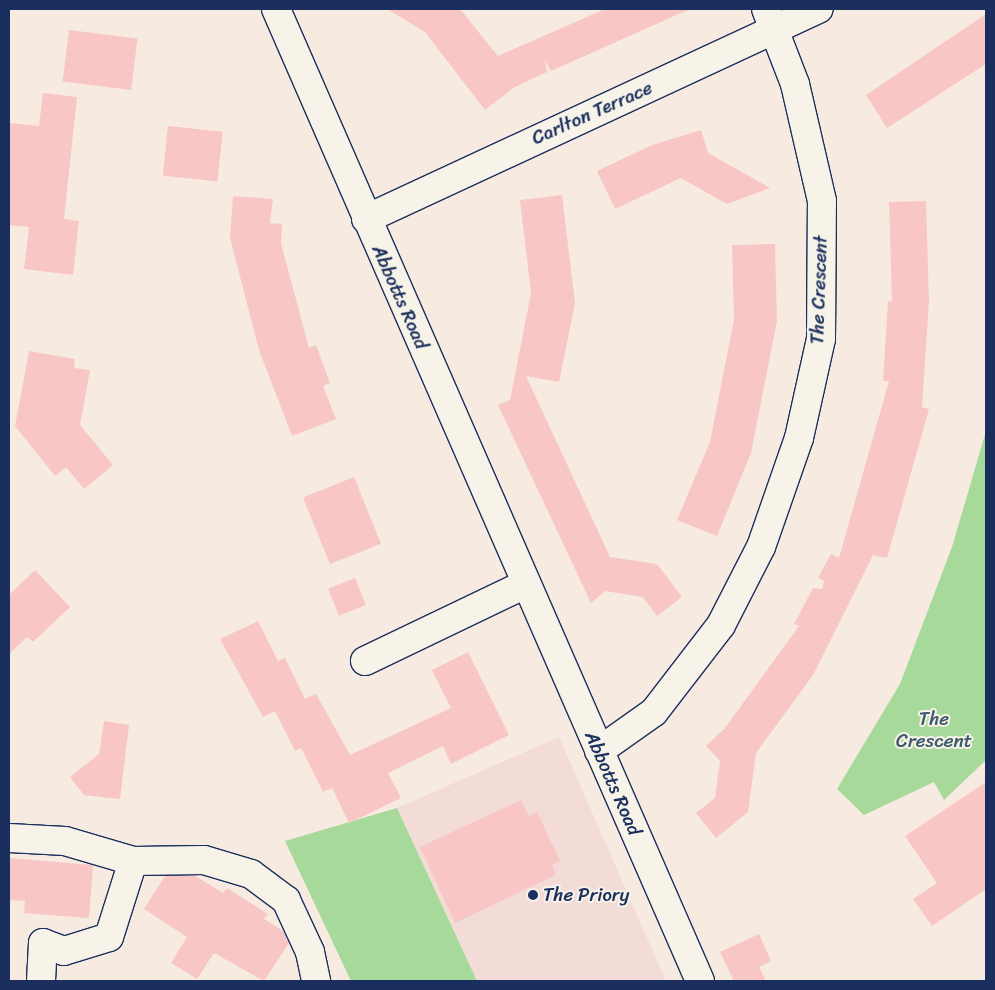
<!DOCTYPE html>
<style>
body{margin:0}
#map{position:relative;width:995px;height:990px;overflow:hidden;background:#f7eae1;font-family:Sriracha,sans-serif}
div>[style]{position:absolute}
.built>*{inset:0;background:#f3dcd7}
.green>*{inset:0;background:#a6d99a}
.building>*{inset:0;background:#f8c7c5;transform-origin:0 0}
.roads{filter:drop-shadow(1px 0 #1b2f5e) drop-shadow(-1px 0 #1b2f5e) drop-shadow(0 1px #1b2f5e) drop-shadow(0 -1px #1b2f5e)}
.minor>*{height:28px;margin:-14px;padding:0 14px;transform-origin:14px;border-radius:14px;background:#f7f3e8}
.dots>*{width:14px;height:14px;translate:-50% -50%;box-sizing:border-box;border:2px solid #f7f3e8;border-radius:50%}
span{translate:-50% -50%;white-space:nowrap;text-align:center;line-height:1.15;-webkit-text-stroke:4px #f7f3e8;paint-order:stroke}
.street-label{font-size:19px;color:#1b2f5e}
.park-label{font-size:19px;color:#3e5a6d}
.poi-label{font-size:19px;color:#1b2f5e}
.left{translate:0 -50%;text-align:left}
.frame{position:absolute;inset:0;border:10px solid #1b2f5e;pointer-events:none}
</style>
<div id="map">
<div class="built">
<i style="clip-path:polygon(559px 737px,666px 981px,477px 981px,397px 808px)"></i>
</div>
<div class="green">
<i style="clip-path:polygon(986px 431px,986px 760px,944px 800px,934px 782px,864px 815px,837px 789px,900px 684px,952px 547px)"></i>
<i style="clip-path:polygon(397px 808px,477px 981px,351px 981px,285px 841px)"></i>
</div>
<div class="building">
<i style="clip-path:polygon(387px 9px,460px 9px,498px 56px,605px 9px,690px 9px,551px 71px,545px 60px,547px 72px,515px 87px,485px 110px,425px 32px)"></i>
<i style="clip-path:polygon(986px 14px,986px 64px,887px 128px,866px 95px)"></i>
<i style="left:69px;top:30px;width:69px;height:52px;rotate:7deg"></i>
<i style="clip-path:polygon(43px 93px,77px 97px,64px 219px,79px 221px,73px 275px,24px 269px,29px 227px,9px 225px,9px 123px,39px 126px)"></i>
<i style="left:168px;top:126px;width:55px;height:50px;rotate:6deg"></i>
<i style="clip-path:polygon(701px 130px,708px 153px,770px 188px,727px 204px,681px 178px,615px 209px,597px 171px,652px 145px)"></i>
<i style="clip-path:polygon(562px 195px,575px 303px,559px 382px,526px 376px,610px 557px,657px 564px,682px 597px,657px 616px,643px 597px,605px 591px,591px 603px,498px 405px,510px 400px,531px 293px,520px 200px)"></i>
<i style="clip-path:polygon(233px 196px,273px 199px,270px 223px,282px 224px,281px 243px,309px 348px,316px 345px,330px 383px,323px 386px,336px 419px,292px 436px,259px 350px,230px 238px)"></i>
<i style="clip-path:polygon(926px 201px,929px 301px,922px 407px,929px 409px,887px 558px,873px 555px,813px 675px,756px 753px,748px 812px,716px 838px,696px 813px,715px 798px,720px 761px,706px 746px,725px 728px,799px 626px,794px 624px,813px 588px,822px 589px,824px 581px,818px 578px,831px 554px,839px 558px,889px 381px,883px 381px,888px 301px,892px 302px,889px 202px)"></i>
<i style="clip-path:polygon(775px 244px,777px 321px,751px 453px,717px 536px,677px 520px,710px 442px,734px 319px,732px 245px)"></i>
<i style="clip-path:polygon(29px 351px,75px 359px,74px 368px,90px 370px,80px 425px,113px 465px,84px 489px,66px 467px,55px 476px,15px 426px)"></i>
<i style="left:354px;top:477px;width:72px;height:55px;rotate:68deg"></i>
<i style="clip-path:polygon(35px 570px,70px 607px,33px 642px,27px 637px,9px 654px,9px 595px)"></i>
<i style="left:355px;top:578px;width:29px;height:29px;rotate:68deg"></i>
<i style="clip-path:polygon(258px 621px,278px 661px,285px 658px,305px 699px,316px 694px,350px 755px,451px 708px,432px 670px,468px 652px,509px 735px,451px 764px,443px 746px,388px 773px,401px 798px,349px 823px,332px 788px,323px 792px,301px 748px,295px 751px,275px 711px,263px 717px,220px 639px)"></i>
<i style="clip-path:polygon(104px 721px,129px 725px,120px 799px,84px 795px,70px 777px,99px 754px)"></i>
<i style="clip-path:polygon(986px 782px,986px 889px,932px 926px,913px 899px,937px 883px,905px 836px)"></i>
<i style="clip-path:polygon(521px 800px,529px 816px,537px 812px,560px 861px,552px 865px,556px 875px,455px 923px,420px 847px)"></i>
<i style="clip-path:polygon(9px 858px,93px 865px,89px 918px,24px 913px,25px 901px,9px 900px)"></i>
<i style="clip-path:polygon(165px 876px,195px 876px,223px 893px,227px 888px,268px 914px,264px 919px,283px 931px,289px 943px,264px 981px,214px 953px,197px 979px,171px 963px,187px 937px,144px 909px)"></i>
<i style="clip-path:polygon(759px 934px,771px 961px,759px 967px,766px 981px,734px 981px,720px 952px)"></i>
</div>
<div class="roads">
<div class="minor">
<i style="left:276px;top:9px;width:1060px;rotate:66.43deg"></i>
<i style="left:366px;top:219px;width:499px;rotate:-24.9deg"></i>
<i style="left:365px;top:661px;width:178px;rotate:-25.6deg"></i>
<i style="left:599px;top:751px;width:67px;rotate:-35.3deg"></i>
<i style="left:654px;top:712px;width:110px;rotate:-52.4deg"></i>
<i style="left:721px;top:625px;width:88px;rotate:-62.9deg"></i>
<i style="left:761px;top:547px;width:115px;rotate:-70.8deg"></i>
<i style="left:799px;top:438px;width:101px;rotate:-77.5deg"></i>
<i style="left:821px;top:339px;width:138px;rotate:-89.6deg"></i>
<i style="left:822px;top:201px;width:120px;rotate:-103deg"></i>
<i style="left:795px;top:84px;width:80px;rotate:-111.1deg"></i>
<i style="left:9px;top:838px;width:56px;rotate:3.1deg"></i>
<i style="left:65px;top:841px;width:71px;rotate:16.4deg"></i>
<i style="left:133px;top:861px;width:71px;rotate:-0.8deg"></i>
<i style="left:204px;top:860px;width:49px;rotate:16.6deg"></i>
<i style="left:251px;top:874px;width:44px;rotate:36.6deg"></i>
<i style="left:286px;top:900px;width:57px;rotate:65.2deg"></i>
<i style="left:310px;top:952px;width:30px;rotate:78deg"></i>
<i style="left:41px;top:981px;width:38px;rotate:-87deg"></i>
<i style="left:43px;top:943px;width:22px;rotate:21deg"></i>
<i style="left:64px;top:951px;width:47px;rotate:-17.3deg"></i>
<i style="left:109px;top:937px;width:80px;rotate:-72.5deg"></i>
</div>
</div>
<div class="dots">
<i style="left:533px;top:895px;background:#1b2f5e"></i>
</div>
<div class="street-label">
<span style="left:592px;top:113px;rotate:-24deg">Carlton Terrace</span>
<span style="left:819px;top:290px;rotate:-88deg">The Crescent</span>
<span style="left:400px;top:297px;rotate:66deg">Abbotts Road</span>
<span style="left:613px;top:783px;rotate:66deg">Abbotts Road</span>
</div>
<div class="park-label">
<span style="left:934px;top:730px">The<br>Crescent</span>
</div>
<div class="poi-label">
<span class="left" style="left:543px;top:895px">The Priory</span>
</div>
<div class="frame"></div>
</div>
